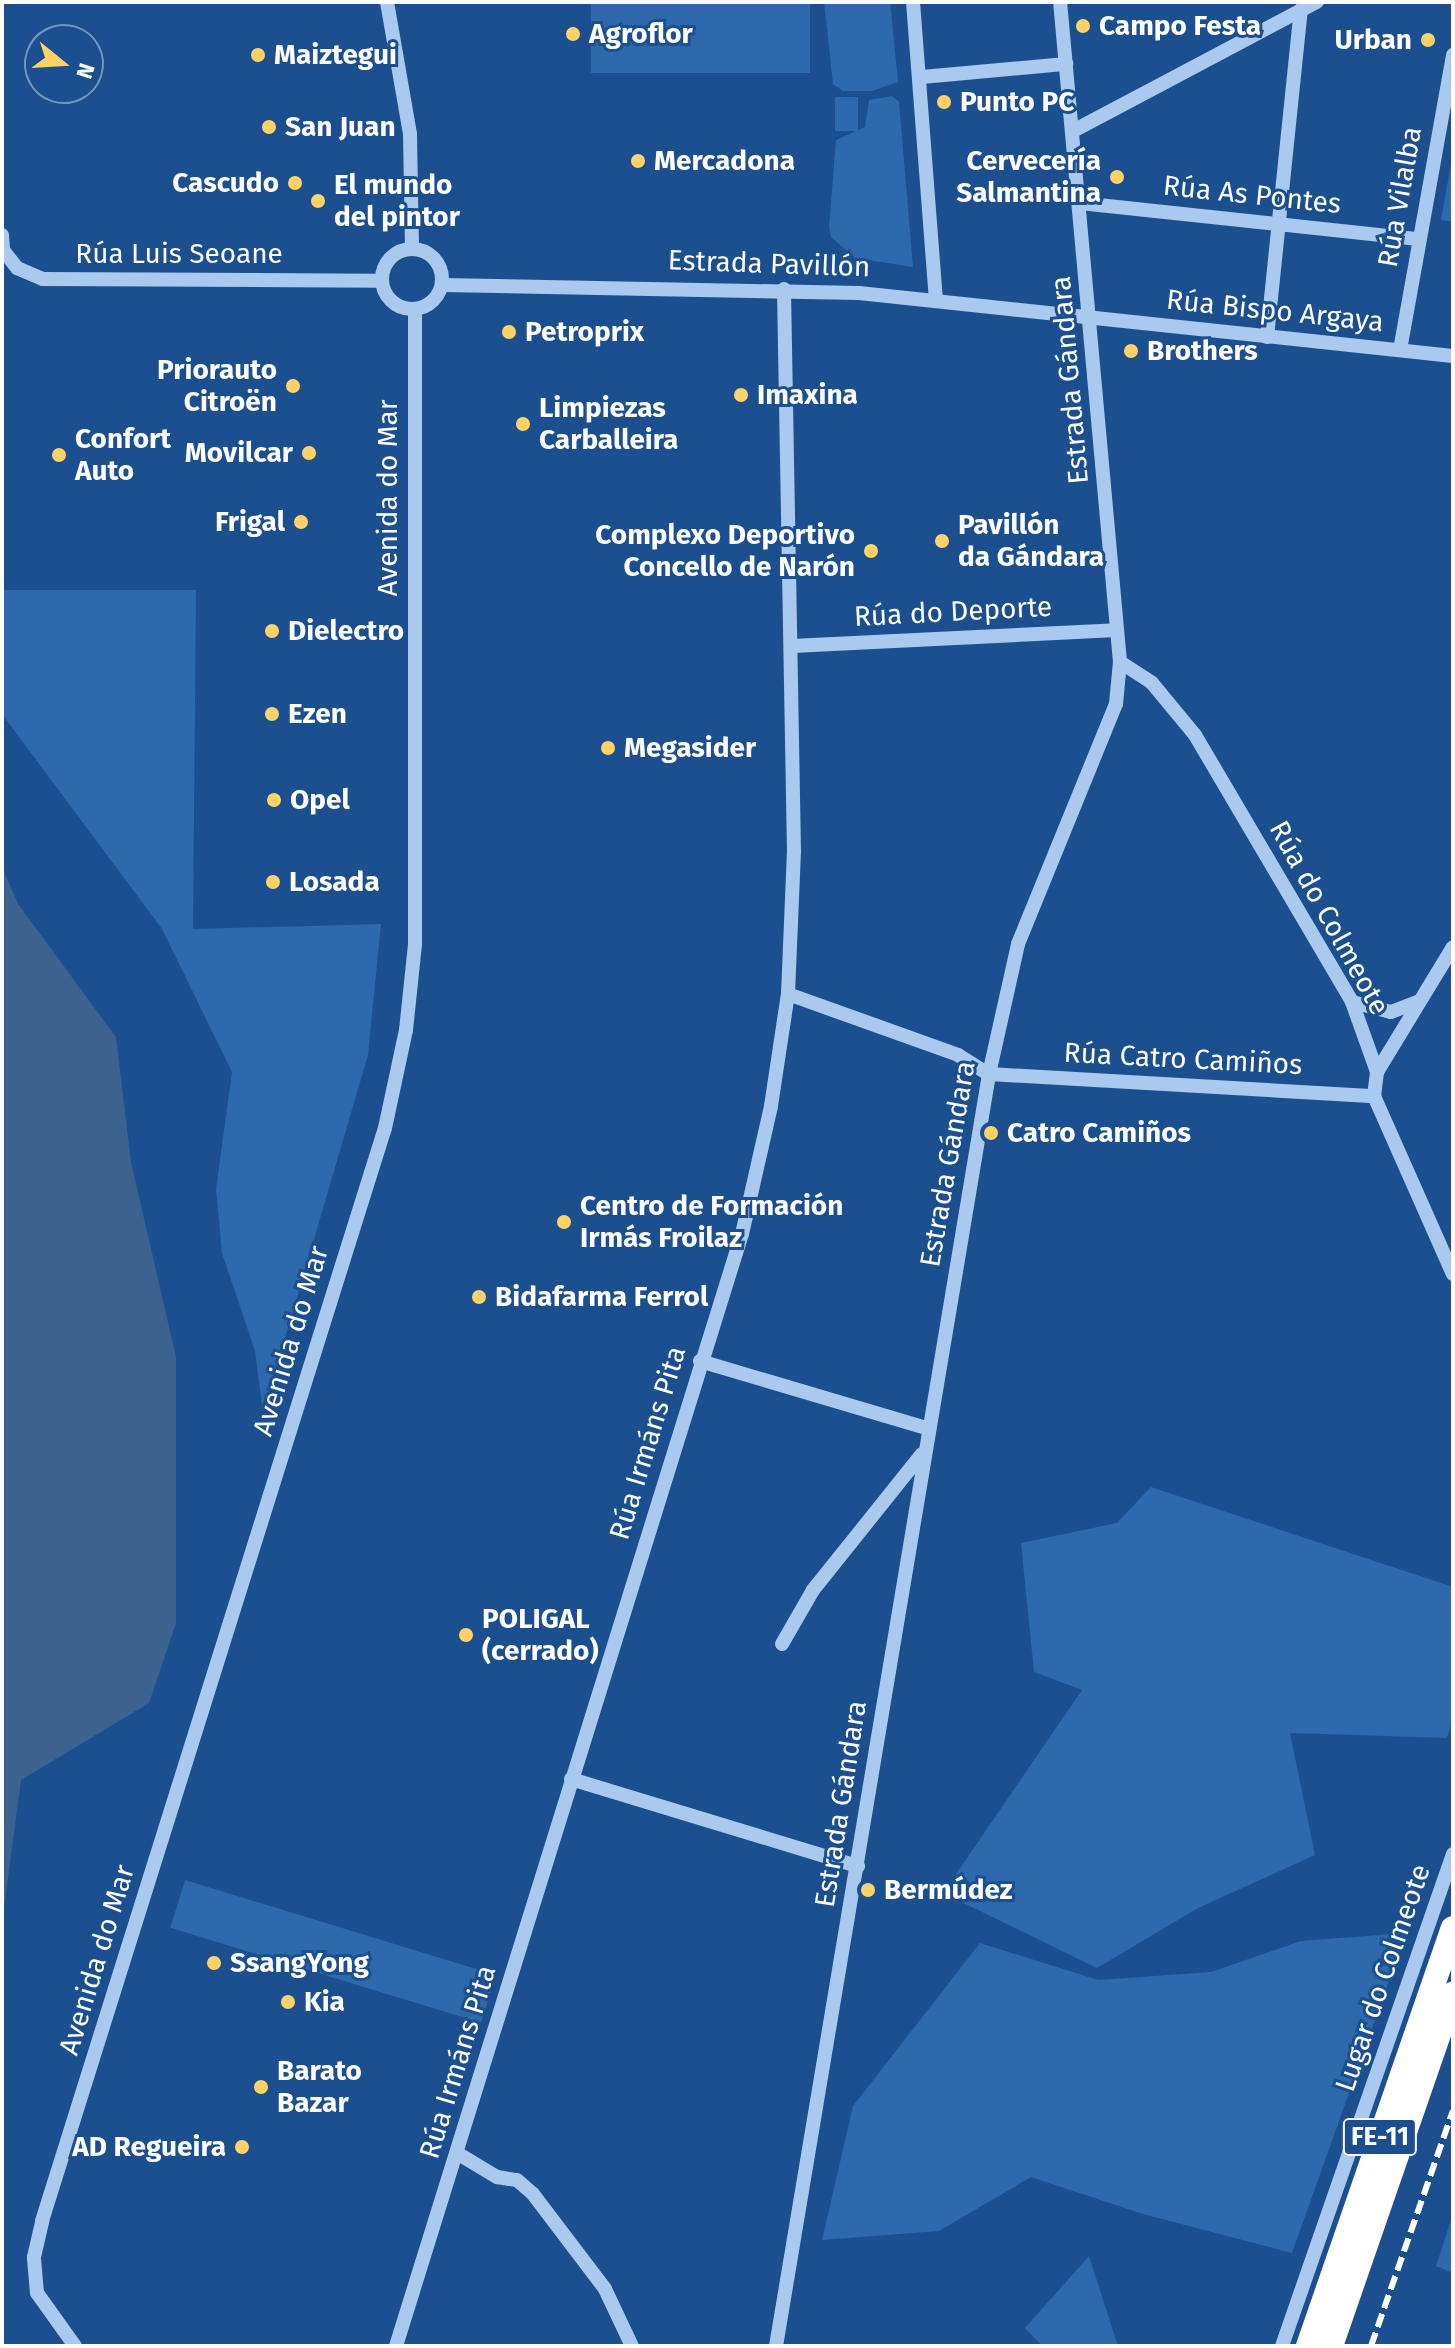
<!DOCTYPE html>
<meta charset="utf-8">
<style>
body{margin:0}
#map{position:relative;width:1455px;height:2348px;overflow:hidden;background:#1b4f8f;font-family:"Fira Sans",sans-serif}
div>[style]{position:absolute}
.green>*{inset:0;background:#2e69ad;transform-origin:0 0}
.water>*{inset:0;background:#3c6290}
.minor>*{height:14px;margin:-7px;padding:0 7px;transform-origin:7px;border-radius:7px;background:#a9c9ee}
.minor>.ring{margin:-7px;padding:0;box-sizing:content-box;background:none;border:14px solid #a9c9ee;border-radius:50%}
.highway>*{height:24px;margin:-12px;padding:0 12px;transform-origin:12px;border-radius:12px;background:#fff}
.rail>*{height:6px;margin-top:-3px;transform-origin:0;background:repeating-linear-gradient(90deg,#fff 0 14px,transparent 0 20px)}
.dots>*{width:22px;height:22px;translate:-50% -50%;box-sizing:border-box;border:4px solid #1b4f8f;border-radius:50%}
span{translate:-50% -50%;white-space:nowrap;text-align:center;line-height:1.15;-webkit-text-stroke:6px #1b4f8f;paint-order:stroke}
.shield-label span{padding:2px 6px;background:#1b4f8f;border:2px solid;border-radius:6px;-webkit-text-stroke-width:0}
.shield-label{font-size:26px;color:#fff;font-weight:700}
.poi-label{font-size:28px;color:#fff;font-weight:700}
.left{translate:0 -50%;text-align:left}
.right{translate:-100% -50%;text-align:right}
.street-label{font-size:28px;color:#fff}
.frame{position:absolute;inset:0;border:4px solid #fff;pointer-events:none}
.north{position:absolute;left:24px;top:24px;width:80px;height:80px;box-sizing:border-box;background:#1b4f8f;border:2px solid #7695bc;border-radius:50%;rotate:108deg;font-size:22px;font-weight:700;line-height:32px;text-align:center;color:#fff}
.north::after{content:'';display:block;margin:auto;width:28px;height:36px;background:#ffd166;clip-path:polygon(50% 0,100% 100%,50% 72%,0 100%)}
</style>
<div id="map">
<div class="green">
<i style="left:591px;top:2px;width:219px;height:71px"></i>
<i style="clip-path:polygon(824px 2px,890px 2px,898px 82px,872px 91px,843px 91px,833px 84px)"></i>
<i style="clip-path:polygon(892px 96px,899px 102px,913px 267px,855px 258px,831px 237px,829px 227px,836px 140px,865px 127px,869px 100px)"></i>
<i style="left:835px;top:97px;width:23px;height:34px"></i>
<i style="clip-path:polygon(1453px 153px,1453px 222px,1441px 220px)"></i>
<i style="clip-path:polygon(2px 590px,196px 590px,193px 929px,381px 924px,368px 1055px,263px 1413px,255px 1351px,222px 1253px,216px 1189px,232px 1072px,162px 929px,2px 714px)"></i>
<i style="clip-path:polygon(1151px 1487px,1453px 1587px,1453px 1718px,1447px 1738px,1290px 1733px,1315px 1855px,1198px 1908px,1097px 1968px,943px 1893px,1082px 1690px,1034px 1672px,1021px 1543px,1117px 1523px)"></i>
<i style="left:185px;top:1880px;width:325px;height:50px;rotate:17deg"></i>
<i style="clip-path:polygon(1406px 1933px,1292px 2253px,1143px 2214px,1031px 2177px,939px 2231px,822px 2240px,853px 2106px,980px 1943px,1098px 1980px,1211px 1972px,1301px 1941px)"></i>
<i style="clip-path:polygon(1453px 2214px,1453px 2273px,1436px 2266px)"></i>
<i style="clip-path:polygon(1089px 2256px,1118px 2346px,1042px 2346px,1025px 2328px)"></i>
</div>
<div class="water">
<i style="clip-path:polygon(2px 867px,18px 904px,116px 1037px,131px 1162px,176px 1357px,176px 1623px,149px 1703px,21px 1780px,2px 1923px)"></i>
</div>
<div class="minor">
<i style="left:387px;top:2px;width:134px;rotate:80.1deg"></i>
<i style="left:410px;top:134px;width:115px;rotate:89deg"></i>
<i style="left:913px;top:2px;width:298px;rotate:85.6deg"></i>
<i style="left:922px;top:77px;width:145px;rotate:-5.2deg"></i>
<i style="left:1073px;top:131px;width:276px;rotate:-27.9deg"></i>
<i style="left:1080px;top:203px;width:340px;rotate:6.1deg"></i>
<i style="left:2px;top:235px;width:15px;rotate:86deg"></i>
<i style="left:3px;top:250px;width:23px;rotate:52deg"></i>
<i style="left:17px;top:268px;width:28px;rotate:23deg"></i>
<i style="left:43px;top:279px;width:338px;rotate:0.3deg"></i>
<i class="ring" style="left:382px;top:249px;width:46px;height:46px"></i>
<i style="left:443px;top:285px;width:416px;rotate:1.1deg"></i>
<i style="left:859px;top:293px;width:597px;rotate:6.05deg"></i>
<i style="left:1267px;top:337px;width:329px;rotate:-84.1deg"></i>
<i style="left:1400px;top:350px;width:300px;rotate:-79.8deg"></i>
<i style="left:792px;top:646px;width:325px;rotate:-2.8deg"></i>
<i style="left:1120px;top:662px;width:38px;rotate:33deg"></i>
<i style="left:1152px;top:683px;width:67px;rotate:50.4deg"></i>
<i style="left:1195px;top:735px;width:310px;rotate:59.5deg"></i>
<i style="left:1352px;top:1002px;width:74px;rotate:70.3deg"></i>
<i style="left:1377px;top:1072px;width:24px;rotate:97deg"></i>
<i style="left:1374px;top:1096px;width:195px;rotate:66.1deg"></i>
<i style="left:788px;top:994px;width:181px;rotate:19.7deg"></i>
<i style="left:958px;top:1055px;width:36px;rotate:32deg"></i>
<i style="left:989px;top:1074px;width:386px;rotate:3.3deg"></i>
<i style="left:1352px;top:1002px;width:40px;rotate:14.4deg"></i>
<i style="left:1391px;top:1012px;width:28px;rotate:-21deg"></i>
<i style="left:1377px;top:1072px;width:146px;rotate:-58.7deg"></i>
<i style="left:700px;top:1361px;width:236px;rotate:16.5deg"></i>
<i style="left:782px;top:1644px;width:62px;rotate:-60.1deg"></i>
<i style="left:813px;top:1590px;width:174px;rotate:-51.3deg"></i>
<i style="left:571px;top:1779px;width:300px;rotate:16.9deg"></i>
<i style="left:457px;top:2153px;width:47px;rotate:31deg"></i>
<i style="left:497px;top:2177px;width:20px;rotate:9deg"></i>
<i style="left:517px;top:2180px;width:21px;rotate:41deg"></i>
<i style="left:533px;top:2194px;width:119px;rotate:52.8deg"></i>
<i style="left:605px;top:2289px;width:63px;rotate:64.7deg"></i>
<i style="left:75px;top:2346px;width:65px;rotate:-125.6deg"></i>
<i style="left:37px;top:2293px;width:36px;rotate:-95deg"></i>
<i style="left:34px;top:2257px;width:37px;rotate:-77deg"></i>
<i style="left:42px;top:2221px;width:1146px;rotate:-72.58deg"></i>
<i style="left:385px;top:1128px;width:100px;rotate:-77.9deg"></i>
<i style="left:406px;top:1030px;width:86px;rotate:-84deg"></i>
<i style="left:415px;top:944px;width:634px;rotate:-90deg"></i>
<i style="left:396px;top:2346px;width:1165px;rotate:-72.72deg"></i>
<i style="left:742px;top:1234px;width:131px;rotate:-77.2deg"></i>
<i style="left:771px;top:1106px;width:113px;rotate:-81.4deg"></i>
<i style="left:788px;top:994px;width:142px;rotate:-87.6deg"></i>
<i style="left:794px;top:852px;width:563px;rotate:-91.02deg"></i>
<i style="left:776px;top:2346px;width:1290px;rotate:-80.49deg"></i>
<i style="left:989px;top:1074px;width:133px;rotate:-77.4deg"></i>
<i style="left:1018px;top:944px;width:259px;rotate:-67.8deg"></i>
<i style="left:1116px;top:704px;width:42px;rotate:-84.6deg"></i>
<i style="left:1120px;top:662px;width:663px;rotate:-95.19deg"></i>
<i style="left:1282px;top:2346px;width:521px;rotate:-70.83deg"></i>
</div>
<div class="highway">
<i style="left:1308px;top:2346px;width:442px;rotate:-70.9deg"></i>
<i style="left:1331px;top:2346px;width:373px;rotate:-70.9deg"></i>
</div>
<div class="rail">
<i style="left:1371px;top:2346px;width:249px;rotate:-70.8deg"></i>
</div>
<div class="dots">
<i style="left:1083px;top:26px;background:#ffd166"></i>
<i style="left:573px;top:34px;background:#ffd166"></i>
<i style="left:1428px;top:40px;background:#ffd166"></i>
<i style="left:258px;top:55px;background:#ffd166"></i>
<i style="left:944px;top:102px;background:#ffd166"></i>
<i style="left:269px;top:127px;background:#ffd166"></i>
<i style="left:638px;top:161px;background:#ffd166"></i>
<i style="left:1117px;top:177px;background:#ffd166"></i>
<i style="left:295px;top:183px;background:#ffd166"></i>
<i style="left:318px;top:201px;background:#ffd166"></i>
<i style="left:509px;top:332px;background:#ffd166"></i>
<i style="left:1131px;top:351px;background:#ffd166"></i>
<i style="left:293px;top:386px;background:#ffd166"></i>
<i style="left:741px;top:395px;background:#ffd166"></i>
<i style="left:523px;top:424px;background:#ffd166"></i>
<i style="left:309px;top:453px;background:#ffd166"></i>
<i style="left:59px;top:455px;background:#ffd166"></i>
<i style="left:301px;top:522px;background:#ffd166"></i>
<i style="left:942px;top:541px;background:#ffd166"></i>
<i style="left:871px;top:551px;background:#ffd166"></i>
<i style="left:272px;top:631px;background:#ffd166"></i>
<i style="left:272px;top:714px;background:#ffd166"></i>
<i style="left:608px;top:748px;background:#ffd166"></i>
<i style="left:274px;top:800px;background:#ffd166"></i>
<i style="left:273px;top:882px;background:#ffd166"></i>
<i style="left:991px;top:1133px;background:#ffd166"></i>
<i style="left:564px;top:1222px;background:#ffd166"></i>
<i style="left:479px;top:1297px;background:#ffd166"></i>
<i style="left:466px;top:1635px;background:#ffd166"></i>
<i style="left:868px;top:1890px;background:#ffd166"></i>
<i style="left:214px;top:1963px;background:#ffd166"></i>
<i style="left:288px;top:2002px;background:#ffd166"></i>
<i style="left:261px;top:2087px;background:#ffd166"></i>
<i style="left:242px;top:2147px;background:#ffd166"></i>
</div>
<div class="shield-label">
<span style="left:1380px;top:2137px">FE-11</span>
</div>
<div class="poi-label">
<span class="left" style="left:1099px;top:26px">Campo Festa</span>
<span class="left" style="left:589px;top:34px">Agroflor</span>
<span class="right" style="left:1412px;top:40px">Urban</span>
<span class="left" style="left:274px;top:55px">Maiztegui</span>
<span class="left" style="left:960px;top:102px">Punto PC</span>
<span class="left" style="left:285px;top:127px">San Juan</span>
<span class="left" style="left:654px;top:161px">Mercadona</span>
<span class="right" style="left:1101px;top:177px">Cervecería<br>Salmantina</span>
<span class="right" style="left:279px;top:183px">Cascudo</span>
<span class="left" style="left:334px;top:201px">El mundo<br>del pintor</span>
<span class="left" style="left:525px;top:332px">Petroprix</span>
<span class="left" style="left:1147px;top:351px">Brothers</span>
<span class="right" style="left:277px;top:386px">Priorauto<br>Citroën</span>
<span class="left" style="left:757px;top:395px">Imaxina</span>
<span class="left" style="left:539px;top:424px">Limpiezas<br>Carballeira</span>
<span class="left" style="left:75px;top:455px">Confort<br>Auto</span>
<span class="right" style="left:293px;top:453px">Movilcar</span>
<span class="right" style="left:285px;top:522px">Frigal</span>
<span class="left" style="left:958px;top:541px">Pavillón<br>da Gándara</span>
<span class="right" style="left:855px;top:551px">Complexo Deportivo<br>Concello de Narón</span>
<span class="left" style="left:288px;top:631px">Dielectro</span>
<span class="left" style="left:288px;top:714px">Ezen</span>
<span class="left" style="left:624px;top:748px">Megasider</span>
<span class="left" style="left:290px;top:800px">Opel</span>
<span class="left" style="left:289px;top:882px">Losada</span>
<span class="left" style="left:1007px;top:1133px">Catro Camiños</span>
<span class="left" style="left:580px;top:1222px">Centro de Formación<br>Irmás Froilaz</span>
<span class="left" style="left:495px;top:1297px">Bidafarma Ferrol</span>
<span class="left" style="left:482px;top:1635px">POLIGAL<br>(cerrado)</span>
<span class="left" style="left:884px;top:1890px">Bermúdez</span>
<span class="left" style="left:230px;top:1963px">SsangYong</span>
<span class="left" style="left:304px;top:2002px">Kia</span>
<span class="left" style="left:277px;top:2087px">Barato<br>Bazar</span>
<span class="right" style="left:226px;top:2147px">AD Regueira</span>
</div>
<div class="street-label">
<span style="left:1252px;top:195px;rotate:6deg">Rúa As Pontes</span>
<span style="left:1400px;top:197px;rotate:-80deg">Rúa Vilalba</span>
<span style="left:179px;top:254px">Rúa Luis Seoane</span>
<span style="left:769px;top:264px;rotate:2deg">Estrada Pavillón</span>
<span style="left:1275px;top:311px;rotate:6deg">Rúa Bispo Argaya</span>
<span style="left:1070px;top:380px;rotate:-95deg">Estrada Gándara</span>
<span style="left:388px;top:498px;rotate:-90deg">Avenida do Mar</span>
<span style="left:953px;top:612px;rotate:-3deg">Rúa do Deporte</span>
<span style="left:1329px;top:918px;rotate:61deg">Rúa do Colmeote</span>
<span style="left:1183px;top:1059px;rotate:3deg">Rúa Catro Camiños</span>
<span style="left:948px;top:1164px;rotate:-80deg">Estrada Gándara</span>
<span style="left:291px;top:1341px;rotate:-73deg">Avenida do Mar</span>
<span style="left:648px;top:1443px;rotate:-73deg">Rúa Irmáns Pita</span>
<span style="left:841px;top:1804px;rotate:-81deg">Estrada Gándara</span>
<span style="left:97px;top:1960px;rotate:-73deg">Avenida do Mar</span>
<span style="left:1383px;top:1978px;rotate:-71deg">Lugar do Colmeote</span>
<span style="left:458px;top:2062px;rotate:-73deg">Rúa Irmáns Pita</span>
</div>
<div class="frame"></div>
<div class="north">N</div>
</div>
